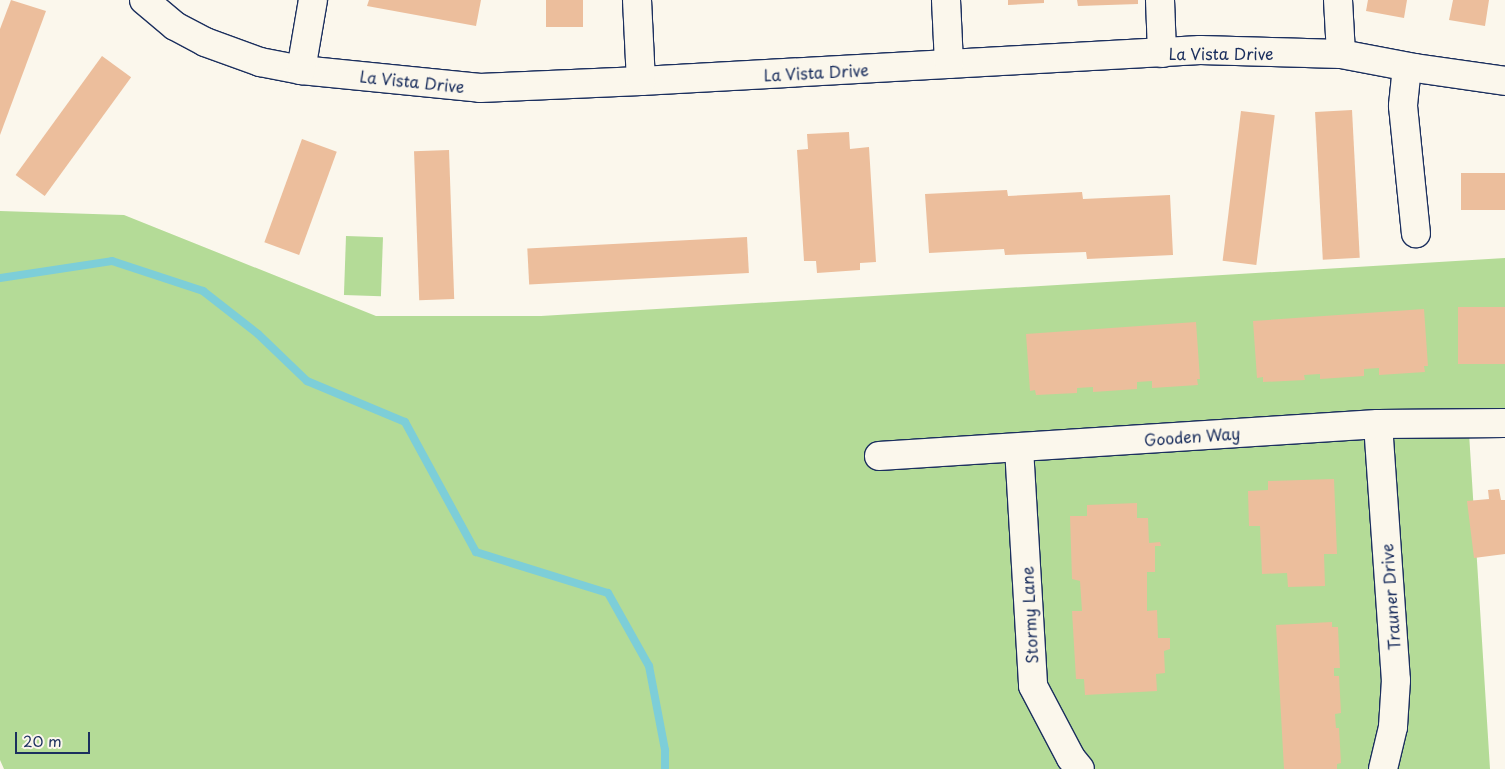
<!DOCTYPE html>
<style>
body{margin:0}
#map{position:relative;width:1505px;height:769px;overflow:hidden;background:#fbf7ec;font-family:"Playpen Sans",sans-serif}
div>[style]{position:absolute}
.green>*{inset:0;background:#b4db97;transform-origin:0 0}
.stream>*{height:8px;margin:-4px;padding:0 4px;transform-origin:4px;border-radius:4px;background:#7dced8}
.building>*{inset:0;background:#ecbe9c;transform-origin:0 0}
.roads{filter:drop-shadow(1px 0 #1b2f5e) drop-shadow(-1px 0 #1b2f5e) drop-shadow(0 1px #1b2f5e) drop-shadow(0 -1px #1b2f5e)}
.minor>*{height:28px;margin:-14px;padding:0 14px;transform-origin:14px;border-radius:14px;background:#fbf7ec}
span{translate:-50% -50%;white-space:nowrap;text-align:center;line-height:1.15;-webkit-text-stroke:4px #fbf7ec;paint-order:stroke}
.street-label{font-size:16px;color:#1b2f5e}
.scale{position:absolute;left:15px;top:732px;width:75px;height:22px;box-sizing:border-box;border:2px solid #1b2f5e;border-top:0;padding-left:6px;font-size:15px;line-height:18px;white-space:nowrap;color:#1b2f5e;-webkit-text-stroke:4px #fbf7ec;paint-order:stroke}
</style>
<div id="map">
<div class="green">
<i style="clip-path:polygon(0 211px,124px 215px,376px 316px,541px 316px,1505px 258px,1505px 414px,1468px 417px,1490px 769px,4px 769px,0 760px)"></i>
<i style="left:346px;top:236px;width:37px;height:59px;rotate:2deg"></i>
</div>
<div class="stream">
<i style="left:0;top:278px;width:113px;rotate:-8.6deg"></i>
<i style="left:112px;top:261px;width:96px;rotate:18.2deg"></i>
<i style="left:203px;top:291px;width:70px;rotate:38deg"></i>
<i style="left:258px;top:334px;width:68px;rotate:43.8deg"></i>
<i style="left:307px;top:381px;width:106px;rotate:22.7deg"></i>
<i style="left:405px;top:422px;width:148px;rotate:61.4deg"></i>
<i style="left:476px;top:552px;width:138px;rotate:17.3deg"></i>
<i style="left:608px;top:593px;width:84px;rotate:60.7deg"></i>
<i style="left:649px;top:666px;width:86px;rotate:79.2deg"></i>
<i style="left:665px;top:750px;width:19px;rotate:90deg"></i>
</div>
<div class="building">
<i style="clip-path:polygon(11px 0,46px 11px,0 135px,0 29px)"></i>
<i style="clip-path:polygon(369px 0,481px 0,476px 26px,367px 6px)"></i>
<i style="left:546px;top:0;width:37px;height:27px"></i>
<i style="clip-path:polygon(1008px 0,1044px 0,1044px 3px,1008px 5px)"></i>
<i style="clip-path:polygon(1077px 0,1138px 0,1138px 4px,1078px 6px)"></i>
<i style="clip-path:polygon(1368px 0,1407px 0,1404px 18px,1366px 11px)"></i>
<i style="clip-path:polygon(1453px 0,1489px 0,1485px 26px,1449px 20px)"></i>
<i style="left:102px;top:56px;width:36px;height:147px;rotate:36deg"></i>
<i style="left:1352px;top:110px;width:148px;height:37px;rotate:87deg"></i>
<i style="left:1241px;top:111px;width:34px;height:151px;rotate:7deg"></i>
<i style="clip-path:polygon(849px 132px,850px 149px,869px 147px,876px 262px,860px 263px,860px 270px,817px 273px,816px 261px,804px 261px,797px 150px,808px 149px,807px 134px)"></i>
<i style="left:302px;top:139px;width:37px;height:110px;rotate:20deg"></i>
<i style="left:449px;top:150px;width:149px;height:35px;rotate:88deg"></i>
<i style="left:1505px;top:173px;width:37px;height:44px;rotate:90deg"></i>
<i style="clip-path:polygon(1007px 190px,1008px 196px,1082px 192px,1083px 199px,1170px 195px,1173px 255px,1087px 259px,1086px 252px,1005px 255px,1004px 249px,929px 253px,925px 194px)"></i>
<i style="left:747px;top:237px;width:36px;height:220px;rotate:87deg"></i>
<i style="left:1505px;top:307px;width:57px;height:47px;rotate:90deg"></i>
<i style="clip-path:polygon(1424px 309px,1428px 366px,1424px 366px,1425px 372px,1379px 375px,1379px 368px,1364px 369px,1364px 376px,1320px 379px,1320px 374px,1304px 375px,1305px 380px,1263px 382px,1263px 377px,1257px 378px,1253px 321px)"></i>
<i style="clip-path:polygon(1196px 322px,1200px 379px,1197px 379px,1198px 385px,1152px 388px,1152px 381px,1137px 382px,1137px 389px,1093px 392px,1093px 387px,1077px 388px,1077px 393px,1036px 395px,1035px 390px,1030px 391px,1026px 334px)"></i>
<i style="clip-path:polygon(1334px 479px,1337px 554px,1324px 554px,1325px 586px,1288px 587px,1287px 573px,1262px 574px,1260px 526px,1249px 526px,1248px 491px,1268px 490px,1268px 481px)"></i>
<i style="clip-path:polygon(1499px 489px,1501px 500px,1505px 500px,1505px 554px,1474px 558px,1467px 501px,1489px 499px,1488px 490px)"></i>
<i style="clip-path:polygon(1137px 503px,1137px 518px,1148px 518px,1149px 543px,1160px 542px,1161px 546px,1155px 546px,1155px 572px,1147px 572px,1147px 611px,1157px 610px,1158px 638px,1170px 638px,1170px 649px,1164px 651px,1165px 673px,1156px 674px,1157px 691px,1085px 695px,1084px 679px,1076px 679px,1072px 611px,1082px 611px,1080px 581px,1072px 579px,1070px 516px,1087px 516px,1087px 505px)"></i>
<i style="clip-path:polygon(1332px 622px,1332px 627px,1338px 627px,1340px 668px,1334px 668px,1334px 676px,1339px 676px,1341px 713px,1335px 714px,1336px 728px,1339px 728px,1341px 763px,1337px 764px,1337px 769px,1284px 769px,1276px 625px)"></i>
</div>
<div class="roads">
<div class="minor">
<i style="left:144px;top:0;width:40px;rotate:40deg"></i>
<i style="left:175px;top:26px;width:34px;rotate:28deg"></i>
<i style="left:205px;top:42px;width:59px;rotate:20deg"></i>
<i style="left:260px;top:62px;width:42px;rotate:11deg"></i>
<i style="left:301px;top:70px;width:180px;rotate:5.7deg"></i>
<i style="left:480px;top:88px;width:161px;rotate:-2.5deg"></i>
<i style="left:641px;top:81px;width:560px;rotate:-3.17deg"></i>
<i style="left:1200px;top:50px;width:141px;rotate:1.6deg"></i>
<i style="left:1341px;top:54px;width:75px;rotate:10.7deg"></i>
<i style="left:1415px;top:68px;width:91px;rotate:8.2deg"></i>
<i style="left:637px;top:0;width:81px;rotate:87.2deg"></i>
<i style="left:946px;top:0;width:64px;rotate:87.3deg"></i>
<i style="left:1160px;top:0;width:53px;rotate:87.8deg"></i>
<i style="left:1338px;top:0;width:54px;rotate:86.8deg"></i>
<i style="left:1407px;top:67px;width:39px;rotate:96deg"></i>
<i style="left:1403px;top:106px;width:128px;rotate:84.2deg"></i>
<i style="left:301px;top:70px;width:71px;rotate:-80.3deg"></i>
<i style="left:1378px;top:424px;width:257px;rotate:86deg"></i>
<i style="left:1396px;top:680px;width:47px;rotate:93.7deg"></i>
<i style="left:1393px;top:727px;width:43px;rotate:103.4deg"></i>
<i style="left:1019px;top:448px;width:238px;rotate:86.6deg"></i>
<i style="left:1033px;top:686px;width:81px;rotate:62.2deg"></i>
<i style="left:1071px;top:758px;width:14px;rotate:51deg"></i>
<i style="left:879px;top:456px;width:500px;rotate:-3.67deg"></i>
<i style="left:1378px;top:424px;width:127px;rotate:-0.5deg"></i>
</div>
</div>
<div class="street-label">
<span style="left:1221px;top:53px">La Vista Drive</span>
<span style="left:816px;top:72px;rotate:-3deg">La Vista Drive</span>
<span style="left:412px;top:81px;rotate:6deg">La Vista Drive</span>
<span style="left:1192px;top:436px;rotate:-4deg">Gooden Way</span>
<span style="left:1390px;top:597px;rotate:-94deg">Trauner Drive</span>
<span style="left:1029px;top:615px;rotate:-93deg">Stormy Lane</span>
</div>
<div class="scale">20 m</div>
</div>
